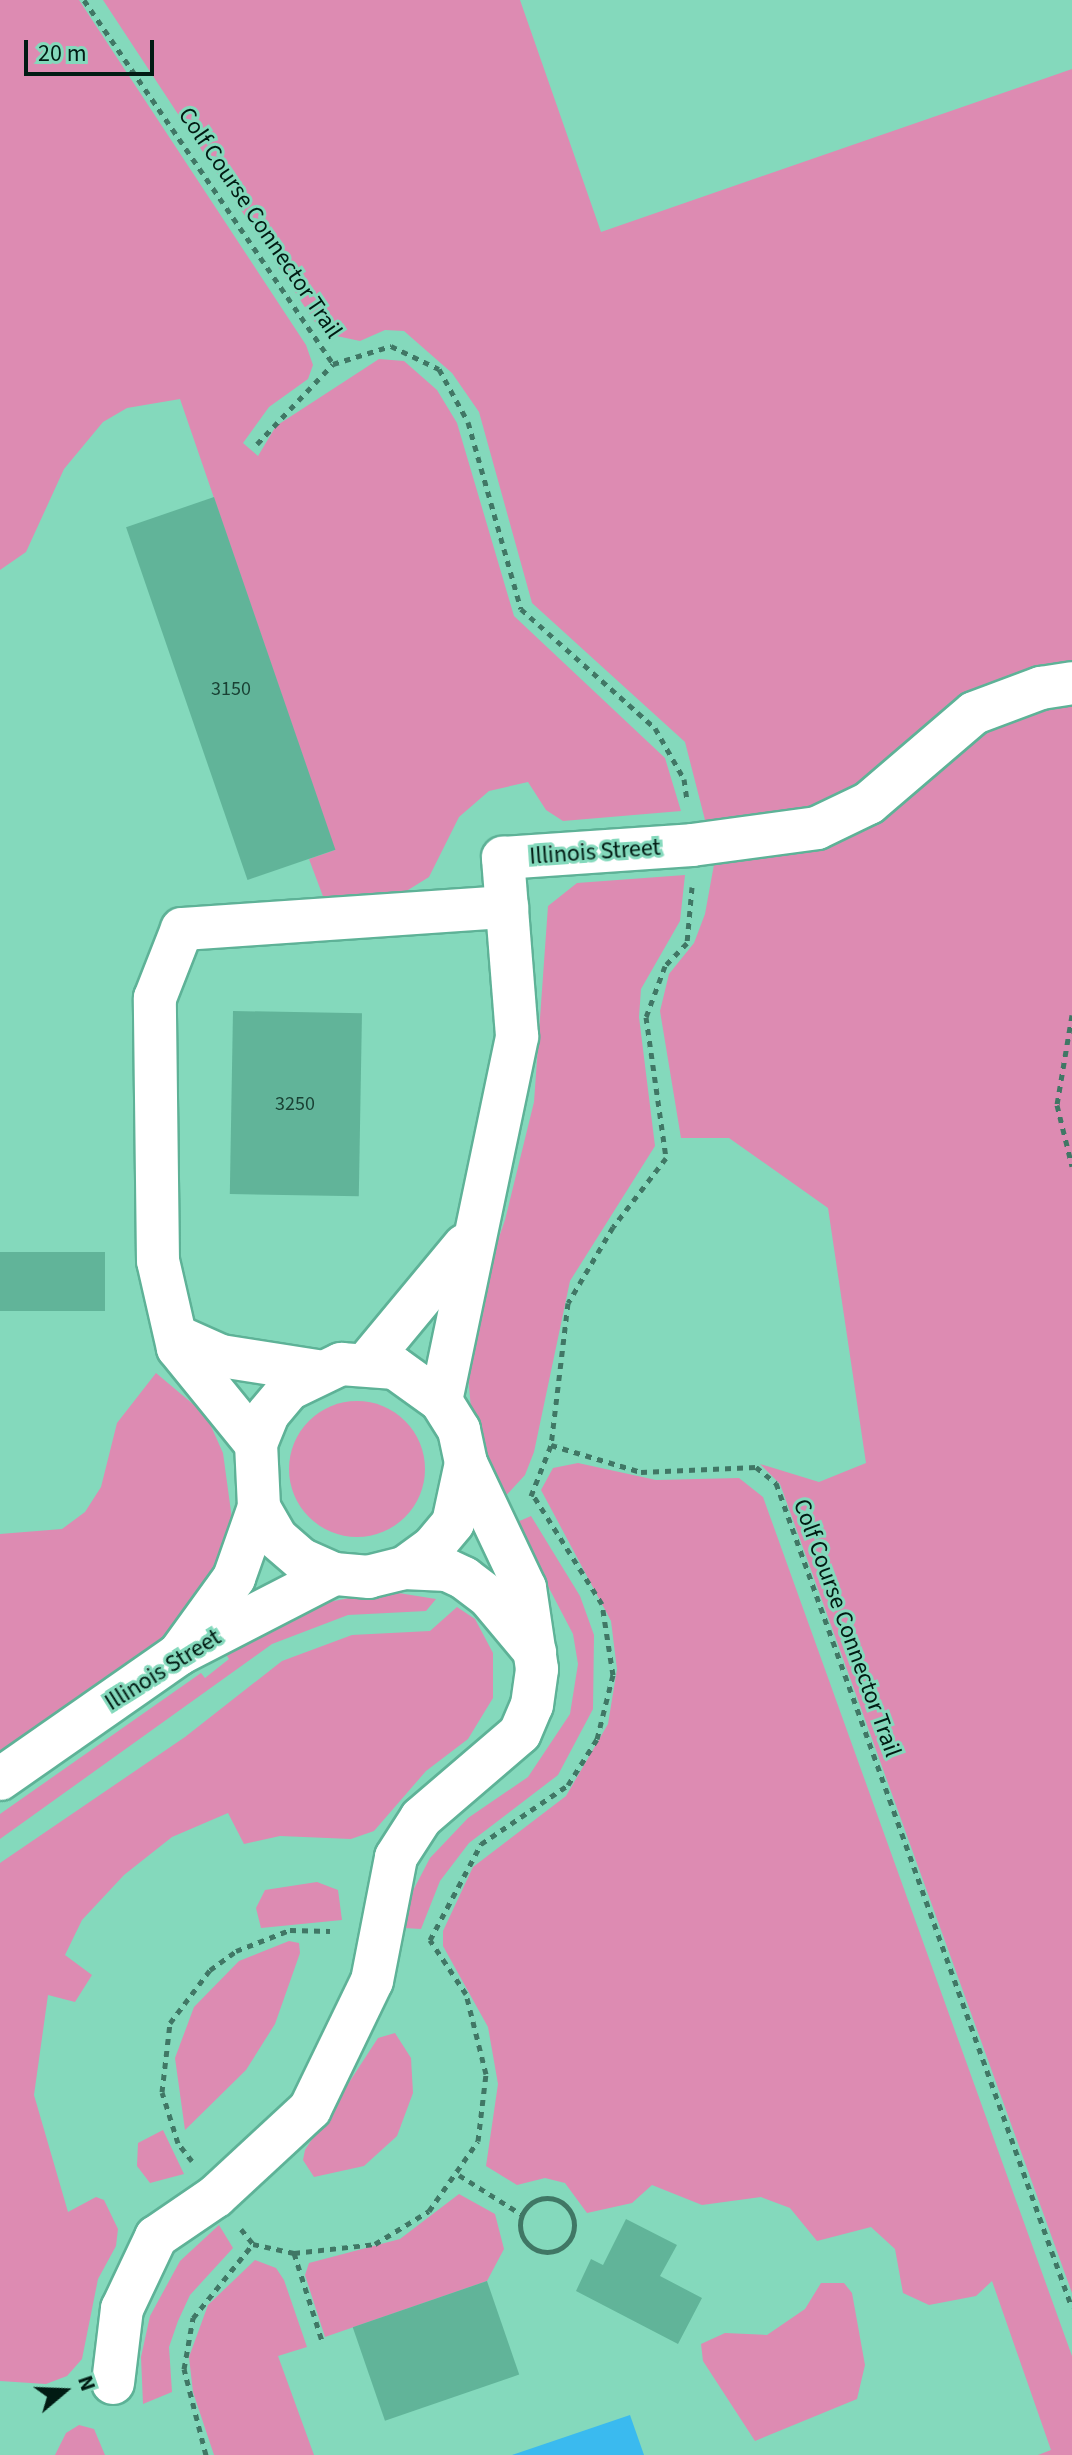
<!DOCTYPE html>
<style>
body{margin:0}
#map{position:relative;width:1072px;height:2455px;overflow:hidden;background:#84d9bc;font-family:"Source Sans 3",sans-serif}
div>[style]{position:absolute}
.green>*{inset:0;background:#dd8bb2}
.round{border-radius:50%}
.water>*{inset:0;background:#3abaef}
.building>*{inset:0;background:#61b499;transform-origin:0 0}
.path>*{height:5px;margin-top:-2.5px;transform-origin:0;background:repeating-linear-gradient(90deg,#407765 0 6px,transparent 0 12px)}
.path>.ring{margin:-2.5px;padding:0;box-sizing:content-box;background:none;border:5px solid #407765;border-radius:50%}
.roads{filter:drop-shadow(2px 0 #5eb297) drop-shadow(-2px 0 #5eb297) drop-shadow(0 2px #5eb297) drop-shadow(0 -2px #5eb297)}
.minor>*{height:42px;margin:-21px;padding:0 21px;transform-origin:21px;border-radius:21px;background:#fff}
span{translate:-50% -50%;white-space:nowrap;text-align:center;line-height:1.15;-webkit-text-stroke:6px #84d9bc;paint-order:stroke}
.number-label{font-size:20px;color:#194134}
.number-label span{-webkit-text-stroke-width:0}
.street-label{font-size:24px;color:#011b13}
.north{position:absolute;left:24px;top:2351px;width:80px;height:80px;-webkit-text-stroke:6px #84d9bc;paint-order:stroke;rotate:71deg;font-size:22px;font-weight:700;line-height:32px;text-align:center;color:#011b13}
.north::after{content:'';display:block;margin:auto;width:28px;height:36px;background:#011b13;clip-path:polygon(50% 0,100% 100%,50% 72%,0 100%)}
.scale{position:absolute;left:24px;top:40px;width:130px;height:36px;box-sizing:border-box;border:4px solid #011b13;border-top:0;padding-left:10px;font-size:24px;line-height:28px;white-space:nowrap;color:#011b13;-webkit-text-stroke:6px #84d9bc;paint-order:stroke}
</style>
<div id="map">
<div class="green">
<i style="clip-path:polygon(0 0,79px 0,306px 345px,313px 365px,308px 379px,269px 407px,243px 443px,258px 456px,276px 426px,316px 400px,379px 359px,404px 361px,437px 390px,457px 423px,514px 616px,665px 758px,681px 811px,563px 821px,546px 810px,528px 782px,489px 791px,459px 817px,429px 877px,400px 895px,327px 907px,309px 859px,335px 850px,180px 399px,127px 408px,103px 422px,64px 469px,26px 552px,0 570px)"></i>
<i style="clip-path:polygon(103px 0,520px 0,601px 232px,1072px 69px,1072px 2293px,788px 1506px,780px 1484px,760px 1464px,819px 1482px,866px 1463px,828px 1208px,729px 1138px,681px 1138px,660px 1011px,669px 974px,694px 943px,705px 914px,715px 859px,685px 742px,532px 603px,479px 412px,452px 373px,404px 331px,385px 330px,360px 341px,332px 335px,314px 321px)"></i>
<i style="clip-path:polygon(685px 875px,680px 921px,641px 989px,639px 1017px,655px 1146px,570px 1281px,534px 1452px,525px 1475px,502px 1500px,473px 1429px,467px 1366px,477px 1301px,505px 1220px,534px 1102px,548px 906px,577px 883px)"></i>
<i style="clip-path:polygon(156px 1373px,206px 1415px,223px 1453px,232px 1519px,223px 1561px,163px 1642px,0 1757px,0 1534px,62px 1529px,85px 1512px,101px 1487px,117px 1423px)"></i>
<i class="round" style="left:289px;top:1401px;width:136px;height:136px"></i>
<i style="clip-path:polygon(578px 1463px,656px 1480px,739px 1478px,763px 1497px,1072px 2356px,1072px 2455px,1038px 2455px,1051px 2450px,992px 2281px,976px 2296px,929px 2305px,903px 2293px,895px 2249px,871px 2227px,817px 2241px,790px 2208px,761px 2197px,702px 2205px,652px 2185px,632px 2203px,587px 2213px,565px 2183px,545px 2178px,517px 2185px,486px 2166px,498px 2084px,488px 2027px,443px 1946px,443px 1931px,473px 1867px,566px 1796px,608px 1724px,617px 1669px,611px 1621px,541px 1490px,553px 1468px)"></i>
<i style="clip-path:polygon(531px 1516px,580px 1596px,594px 1635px,593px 1709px,558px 1775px,469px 1843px,440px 1881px,421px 1929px,404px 1928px,406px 1904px,430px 1858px,468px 1818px,528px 1777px,570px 1714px,578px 1664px,573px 1634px,515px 1523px)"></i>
<i style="clip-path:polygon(386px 1591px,436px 1599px,426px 1611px,348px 1615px,272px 1644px,0 1839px,0 1814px,201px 1673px,205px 1678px,229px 1659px,225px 1653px,313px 1605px)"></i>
<i style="clip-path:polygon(457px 1607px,475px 1619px,493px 1653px,493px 1698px,468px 1739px,426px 1771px,374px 1831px,351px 1839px,280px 1836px,244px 1844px,228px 1813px,172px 1837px,124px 1875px,82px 1920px,65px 1955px,92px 1975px,75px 2002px,48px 1995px,34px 2095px,68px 2212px,96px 2197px,104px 2200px,118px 2229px,116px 2246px,98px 2279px,82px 2359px,67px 2376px,46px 2384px,0 2381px,0 1863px,185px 1737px,282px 1661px,352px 1635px,430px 1631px)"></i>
<i style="clip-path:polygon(317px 1882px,338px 1890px,342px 1920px,261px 1928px,256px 1908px,265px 1890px)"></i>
<i style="clip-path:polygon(289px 1941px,299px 1943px,300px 1953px,275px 2024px,246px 2070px,185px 2130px,175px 2058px,194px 2007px,239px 1961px)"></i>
<i style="clip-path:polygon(395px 2033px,411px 2058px,413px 2093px,397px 2136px,364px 2166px,314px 2177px,303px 2160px,305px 2150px,378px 2038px)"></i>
<i style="clip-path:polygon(163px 2130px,184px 2174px,150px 2183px,137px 2166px,138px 2143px)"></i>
<i style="clip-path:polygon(459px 2194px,495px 2214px,504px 2249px,487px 2281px,325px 2337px,305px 2275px,309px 2263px,400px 2239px)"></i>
<i style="clip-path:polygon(219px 2225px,233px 2248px,190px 2295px,178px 2321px,169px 2347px,172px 2392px,143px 2404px,141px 2357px,150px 2316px,180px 2261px)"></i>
<i style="clip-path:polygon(255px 2260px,276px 2268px,284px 2280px,307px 2347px,278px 2356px,314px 2455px,214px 2455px,193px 2392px,189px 2357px,208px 2305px)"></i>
<i style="clip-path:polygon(821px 2283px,844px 2283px,852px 2293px,865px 2365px,857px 2399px,755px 2441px,703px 2361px,701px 2344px,725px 2333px,767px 2335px,805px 2309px)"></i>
<i style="clip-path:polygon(79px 2425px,94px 2429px,105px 2455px,55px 2455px,66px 2433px)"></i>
</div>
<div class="water">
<i style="clip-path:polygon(630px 2415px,644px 2455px,512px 2455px)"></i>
</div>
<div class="building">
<i style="left:214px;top:497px;width:373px;height:93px;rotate:71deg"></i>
<i style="left:233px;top:1011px;width:129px;height:183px;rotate:1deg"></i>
<i style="left:0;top:1252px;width:105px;height:59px"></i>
<i style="clip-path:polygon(626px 2219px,677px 2245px,660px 2276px,702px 2298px,678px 2344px,576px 2291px,591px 2259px,603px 2265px)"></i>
<i style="left:487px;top:2281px;width:99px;height:142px;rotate:71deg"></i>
</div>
<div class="path">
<i style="left:84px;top:0;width:441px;rotate:55.6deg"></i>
<i style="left:333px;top:364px;width:61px;rotate:-17.2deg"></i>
<i style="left:391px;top:346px;width:53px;rotate:25.6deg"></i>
<i style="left:439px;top:369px;width:60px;rotate:61.3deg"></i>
<i style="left:468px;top:422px;width:194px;rotate:74.2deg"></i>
<i style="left:521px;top:609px;width:179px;rotate:41.6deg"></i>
<i style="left:655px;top:728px;width:59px;rotate:60.4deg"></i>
<i style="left:684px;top:779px;width:22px;rotate:82deg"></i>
<i style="left:257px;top:444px;width:110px;rotate:-46.5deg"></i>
<i style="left:692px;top:887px;width:56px;rotate:95.1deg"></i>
<i style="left:687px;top:943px;width:32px;rotate:134deg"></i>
<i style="left:665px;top:966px;width:54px;rotate:110.4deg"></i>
<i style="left:646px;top:1017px;width:142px;rotate:81.9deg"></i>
<i style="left:666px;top:1158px;width:87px;rotate:127.5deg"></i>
<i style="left:613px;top:1227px;width:88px;rotate:120.6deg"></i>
<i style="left:568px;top:1303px;width:143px;rotate:96.8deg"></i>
<i style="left:551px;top:1445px;width:94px;rotate:16.7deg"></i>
<i style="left:641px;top:1472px;width:115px;rotate:-2.5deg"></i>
<i style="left:756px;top:1467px;width:26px;rotate:39deg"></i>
<i style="left:776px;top:1483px;width:876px;rotate:70.26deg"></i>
<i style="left:1072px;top:1015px;width:91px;rotate:99.5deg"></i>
<i style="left:1057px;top:1105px;width:63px;rotate:76.2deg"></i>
<i style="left:531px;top:1496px;width:55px;rotate:-68.6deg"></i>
<i style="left:192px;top:2161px;width:23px;rotate:-128deg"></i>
<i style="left:178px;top:2143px;width:53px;rotate:-107.4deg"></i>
<i style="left:162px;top:2092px;width:69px;rotate:-83.4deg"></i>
<i style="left:170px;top:2023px;width:66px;rotate:-53deg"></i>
<i style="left:210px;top:1970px;width:32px;rotate:-36deg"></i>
<i style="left:236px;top:1951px;width:58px;rotate:-21.3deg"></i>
<i style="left:290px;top:1930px;width:40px;rotate:1.4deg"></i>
<i style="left:459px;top:2175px;width:73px;rotate:32.2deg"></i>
<i class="ring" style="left:520px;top:2198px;width:49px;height:49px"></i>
<i style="left:241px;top:2229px;width:19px;rotate:51deg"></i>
<i style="left:294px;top:2253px;width:92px;rotate:72.3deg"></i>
<i style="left:206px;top:2455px;width:89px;rotate:-104.3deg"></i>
<i style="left:184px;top:2369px;width:52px;rotate:-80deg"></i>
<i style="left:193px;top:2318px;width:95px;rotate:-51deg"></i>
<i style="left:253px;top:2244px;width:42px;rotate:12.4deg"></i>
<i style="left:294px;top:2253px;width:81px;rotate:-6.3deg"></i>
<i style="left:375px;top:2244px;width:63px;rotate:-31.4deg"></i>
<i style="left:429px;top:2211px;width:85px;rotate:-55deg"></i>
<i style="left:478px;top:2141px;width:67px;rotate:-83.2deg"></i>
<i style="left:486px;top:2074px;width:82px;rotate:-104deg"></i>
<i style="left:466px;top:1994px;width:65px;rotate:-123.7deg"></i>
<i style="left:430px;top:1940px;width:109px;rotate:-62deg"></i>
<i style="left:481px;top:1844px;width:105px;rotate:-34.1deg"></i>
<i style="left:568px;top:1785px;width:54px;rotate:-57.8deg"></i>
<i style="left:597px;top:1739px;width:66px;rotate:-76deg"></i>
<i style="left:613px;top:1675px;width:72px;rotate:-98.8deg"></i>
<i style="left:602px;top:1604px;width:129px;rotate:-122.3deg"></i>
</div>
<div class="roads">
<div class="minor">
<i style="left:176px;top:1336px;width:49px;rotate:24deg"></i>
<i style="left:221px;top:1356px;width:97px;rotate:8.9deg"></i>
<i style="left:367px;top:1363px;width:153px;rotate:-50.3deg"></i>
<i style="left:441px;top:1401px;width:373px;rotate:-78.2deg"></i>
<i style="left:517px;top:1036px;width:179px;rotate:-94.5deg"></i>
<i style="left:503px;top:858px;width:189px;rotate:-3.9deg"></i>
<i style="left:692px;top:845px;width:126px;rotate:-7.7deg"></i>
<i style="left:817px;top:828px;width:58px;rotate:-25.7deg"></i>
<i style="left:869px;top:803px;width:138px;rotate:-40.6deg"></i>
<i style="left:974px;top:713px;width:72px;rotate:-20.5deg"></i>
<i style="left:1041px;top:688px;width:31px;rotate:-9deg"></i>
<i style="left:256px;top:1444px;width:124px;rotate:-129.1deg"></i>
<i style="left:178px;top:1348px;width:89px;rotate:-102.9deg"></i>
<i style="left:158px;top:1261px;width:263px;rotate:-90.7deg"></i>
<i style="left:155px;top:998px;width:74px;rotate:-68.6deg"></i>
<i style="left:182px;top:929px;width:326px;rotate:-3.9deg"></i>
<i style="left:404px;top:1568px;width:43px;rotate:2.7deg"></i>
<i style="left:447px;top:1570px;width:19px;rotate:25deg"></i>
<i style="left:464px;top:1578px;width:31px;rotate:37deg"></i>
<i style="left:489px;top:1597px;width:72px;rotate:50.1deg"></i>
<i style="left:179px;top:1654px;width:94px;rotate:-54.1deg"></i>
<i style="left:234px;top:1578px;width:75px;rotate:-70.6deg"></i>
<i style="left:259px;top:1507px;width:63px;rotate:-92.7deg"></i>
<i style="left:256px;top:1444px;width:32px;rotate:-68deg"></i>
<i style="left:268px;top:1414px;width:33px;rotate:-50deg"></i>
<i style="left:289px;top:1389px;width:58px;rotate:-25.7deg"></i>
<i style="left:341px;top:1364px;width:54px;rotate:4.2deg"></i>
<i style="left:395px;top:1368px;width:57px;rotate:35.7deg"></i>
<i style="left:441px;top:1401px;width:34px;rotate:58deg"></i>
<i style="left:459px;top:1430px;width:34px;rotate:78deg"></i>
<i style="left:466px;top:1463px;width:61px;rotate:102.2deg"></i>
<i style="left:453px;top:1523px;width:31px;rotate:130deg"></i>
<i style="left:433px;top:1547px;width:36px;rotate:144deg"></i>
<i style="left:404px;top:1568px;width:36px;rotate:166deg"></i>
<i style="left:369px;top:1577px;width:35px;rotate:-175deg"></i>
<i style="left:334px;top:1574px;width:35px;rotate:-156deg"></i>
<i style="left:302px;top:1560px;width:35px;rotate:-139deg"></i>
<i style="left:276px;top:1537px;width:34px;rotate:-120deg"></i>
<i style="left:0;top:1779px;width:218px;rotate:-34.9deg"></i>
<i style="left:179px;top:1654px;width:174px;rotate:-27.3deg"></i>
<i style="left:113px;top:2383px;width:75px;rotate:-83.1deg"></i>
<i style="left:122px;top:2309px;width:80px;rotate:-64.7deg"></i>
<i style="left:156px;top:2237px;width:73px;rotate:-34.3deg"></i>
<i style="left:216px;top:2196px;width:128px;rotate:-42.8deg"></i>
<i style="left:310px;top:2109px;width:142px;rotate:-64.2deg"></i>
<i style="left:372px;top:1981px;width:126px;rotate:-79deg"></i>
<i style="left:396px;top:1857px;width:46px;rotate:-57.3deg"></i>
<i style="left:421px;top:1818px;width:130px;rotate:-40.6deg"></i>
<i style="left:520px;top:1733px;width:30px;rotate:-67deg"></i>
<i style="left:532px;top:1705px;width:36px;rotate:-82deg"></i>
<i style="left:537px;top:1669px;width:82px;rotate:-98.4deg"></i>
<i style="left:525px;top:1588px;width:138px;rotate:-115.3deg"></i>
</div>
</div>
<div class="number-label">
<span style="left:231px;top:689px">3150</span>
<span style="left:295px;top:1104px">3250</span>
</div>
<div class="street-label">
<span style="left:260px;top:223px;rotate:56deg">Colf Course Connector Trail</span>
<span style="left:595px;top:852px;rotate:-4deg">Illinois Street</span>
<span style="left:847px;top:1628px;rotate:70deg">Colf Course Connector Trail</span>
<span style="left:163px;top:1670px;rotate:-32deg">Illinois Street</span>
</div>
<div class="north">N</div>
<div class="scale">20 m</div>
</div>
